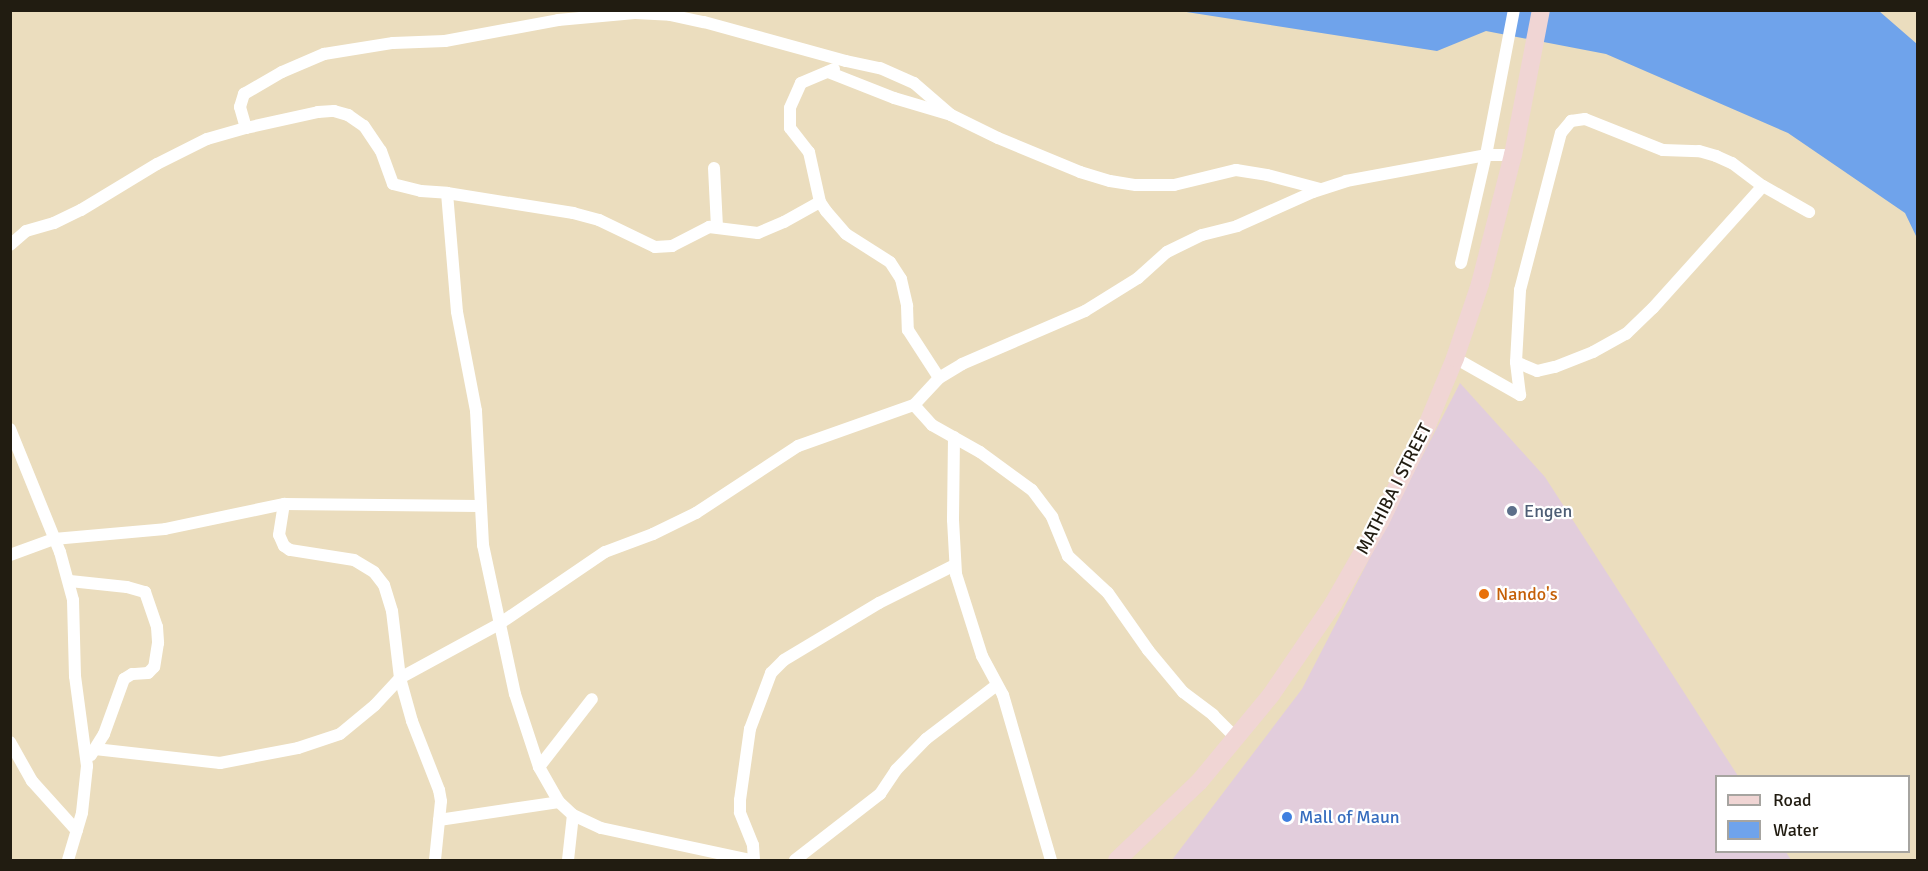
<!DOCTYPE html>
<style>
body{margin:0}
#map{position:relative;width:1928px;height:871px;overflow:hidden;background:#ebddbe;font-family:Signika,sans-serif}
div>[style]{position:absolute}
.commercial>*{inset:0;background:#e2cddc}
.water>*{inset:0;background:#6fa3eb}
.street>*{height:12px;margin:-6px;padding:0 6px;transform-origin:6px;border-radius:6px;background:#fff}
.secondary>*{height:18px;margin:-9px;padding:0 9px;transform-origin:9px;border-radius:9px;background:#f0d5d4}
.dots>*{width:16px;height:16px;translate:-50% -50%;box-sizing:border-box;border:3px solid #fff;border-radius:50%}
span{translate:-50% -50%;white-space:nowrap;text-align:center;line-height:1.15;-webkit-text-stroke:4.5px #fff;paint-order:stroke}
.street-label{font-size:18px;color:#211c11}
.service-label{font-size:18px;color:#4e5e75}
.left{translate:0 -50%;text-align:left}
.food-label{font-size:18px;color:#c56008}
.shop-label{font-size:18px;color:#366cbe}
.frame{position:absolute;inset:0;border:12px solid #211c11;pointer-events:none}
.legend{position:absolute;left:1715px;top:775px;width:195px;height:78px;box-sizing:border-box;background:#fff;border:2px solid #a6a4a0;margin:0;padding:8px 10px;list-style:none;font-size:18px;color:#211c11}
.legend li{display:flex;align-items:center;gap:12px;height:30px}
.legend b{width:30px;border:2px solid #a6a4a0}
</style>
<div id="map">
<div class="commercial">
<i style="clip-path:polygon(1460px 383px,1545px 477px,1738px 776px,1716px 776px,1716px 852px,1786px 852px,1791px 860px,1172px 860px,1302px 689px)"></i>
</div>
<div class="water">
<i style="clip-path:polygon(1529px 10px,1879px 11px,1917px 44px,1917px 238px,1905px 213px,1788px 133px,1606px 54px,1486px 31px,1437px 51px,1180px 11px)"></i>
</div>
<div class="street">
<i style="left:834px;top:69px;width:36px;rotate:157deg"></i>
<i style="left:801px;top:83px;width:27px;rotate:114deg"></i>
<i style="left:790px;top:108px;width:20px;rotate:90deg"></i>
<i style="left:790px;top:128px;width:31px;rotate:52deg"></i>
<i style="left:809px;top:152px;width:51px;rotate:77.6deg"></i>
<i style="left:820px;top:202px;width:11px;rotate:56deg"></i>
<i style="left:826px;top:211px;width:30px;rotate:49deg"></i>
<i style="left:846px;top:234px;width:52px;rotate:32.5deg"></i>
<i style="left:890px;top:262px;width:20px;rotate:57deg"></i>
<i style="left:901px;top:279px;width:28px;rotate:77deg"></i>
<i style="left:907px;top:306px;width:24px;rotate:88deg"></i>
<i style="left:908px;top:330px;width:57px;rotate:57.1deg"></i>
<i style="left:828px;top:72px;width:71px;rotate:21.5deg"></i>
<i style="left:894px;top:98px;width:59px;rotate:16.6deg"></i>
<i style="left:951px;top:115px;width:52px;rotate:26.1deg"></i>
<i style="left:998px;top:138px;width:89px;rotate:22.5deg"></i>
<i style="left:1080px;top:172px;width:31px;rotate:17deg"></i>
<i style="left:1110px;top:181px;width:26px;rotate:9deg"></i>
<i style="left:1136px;top:185px;width:38px"></i>
<i style="left:1174px;top:185px;width:64px;rotate:-13.6deg"></i>
<i style="left:1236px;top:170px;width:31px;rotate:9deg"></i>
<i style="left:1267px;top:175px;width:55px;rotate:14.8deg"></i>
<i style="left:246px;top:128px;width:22px;rotate:-106deg"></i>
<i style="left:240px;top:107px;width:14px;rotate:-73deg"></i>
<i style="left:244px;top:94px;width:44px;rotate:-30.1deg"></i>
<i style="left:282px;top:72px;width:46px;rotate:-23.2deg"></i>
<i style="left:324px;top:54px;width:70px;rotate:-9.1deg"></i>
<i style="left:393px;top:43px;width:52px;rotate:-2.2deg"></i>
<i style="left:445px;top:41px;width:115px;rotate:-10.5deg"></i>
<i style="left:558px;top:20px;width:77px;rotate:-5.2deg"></i>
<i style="left:635px;top:13px;width:35px;rotate:3deg"></i>
<i style="left:670px;top:15px;width:35px;rotate:12deg"></i>
<i style="left:704px;top:22px;width:147px;rotate:15.4deg"></i>
<i style="left:846px;top:61px;width:35px;rotate:12deg"></i>
<i style="left:880px;top:68px;width:37px;rotate:24deg"></i>
<i style="left:914px;top:83px;width:49px;rotate:40.9deg"></i>
<i style="left:714px;top:168px;width:59px;rotate:87.1deg"></i>
<i style="left:447px;top:193px;width:119px;rotate:85.2deg"></i>
<i style="left:457px;top:312px;width:101px;rotate:79.1deg"></i>
<i style="left:476px;top:411px;width:134px;rotate:87deg"></i>
<i style="left:483px;top:545px;width:152px;rotate:77.9deg"></i>
<i style="left:515px;top:694px;width:77px;rotate:71.8deg"></i>
<i style="left:539px;top:767px;width:40px;rotate:60.3deg"></i>
<i style="left:559px;top:802px;width:19px;rotate:43deg"></i>
<i style="left:573px;top:815px;width:31px;rotate:25deg"></i>
<i style="left:601px;top:828px;width:152px;rotate:12.1deg"></i>
<i style="left:10px;top:245px;width:21px;rotate:-41deg"></i>
<i style="left:26px;top:231px;width:29px;rotate:-16deg"></i>
<i style="left:54px;top:223px;width:30px;rotate:-26deg"></i>
<i style="left:81px;top:210px;width:89px;rotate:-31.2deg"></i>
<i style="left:157px;top:164px;width:56px;rotate:-26.6deg"></i>
<i style="left:207px;top:139px;width:41px;rotate:-15.8deg"></i>
<i style="left:246px;top:128px;width:74px;rotate:-12.5deg"></i>
<i style="left:318px;top:112px;width:16px;rotate:-4deg"></i>
<i style="left:334px;top:111px;width:15px;rotate:16deg"></i>
<i style="left:348px;top:115px;width:19px;rotate:35deg"></i>
<i style="left:364px;top:126px;width:30px;rotate:56deg"></i>
<i style="left:381px;top:151px;width:35px;rotate:70deg"></i>
<i style="left:393px;top:184px;width:29px;rotate:14deg"></i>
<i style="left:421px;top:191px;width:26px;rotate:4deg"></i>
<i style="left:447px;top:193px;width:128px;rotate:9deg"></i>
<i style="left:573px;top:213px;width:27px;rotate:15deg"></i>
<i style="left:599px;top:220px;width:62px;rotate:25.7deg"></i>
<i style="left:655px;top:247px;width:17px;rotate:-3deg"></i>
<i style="left:672px;top:246px;width:42px;rotate:-27.2deg"></i>
<i style="left:709px;top:227px;width:49px;rotate:7deg"></i>
<i style="left:758px;top:233px;width:28px;rotate:-23deg"></i>
<i style="left:784px;top:222px;width:41px;rotate:-29.1deg"></i>
<i style="left:1461px;top:263px;width:111px;rotate:-77deg"></i>
<i style="left:1486px;top:155px;width:148px;rotate:-79.1deg"></i>
<i style="left:1455px;top:358px;width:75px;rotate:29.6deg"></i>
<i style="left:1516px;top:362px;width:23px;rotate:23deg"></i>
<i style="left:1537px;top:371px;width:18px;rotate:-13deg"></i>
<i style="left:1555px;top:367px;width:41px;rotate:-21.5deg"></i>
<i style="left:1593px;top:352px;width:38px;rotate:-29deg"></i>
<i style="left:1626px;top:334px;width:37px;rotate:-44deg"></i>
<i style="left:1653px;top:308px;width:164px;rotate:-48deg"></i>
<i style="left:1520px;top:395px;width:33px;rotate:-97deg"></i>
<i style="left:1516px;top:362px;width:72px;rotate:-86.8deg"></i>
<i style="left:1520px;top:290px;width:162px;rotate:-75.4deg"></i>
<i style="left:1561px;top:133px;width:16px;rotate:-50deg"></i>
<i style="left:1571px;top:121px;width:14px;rotate:-8deg"></i>
<i style="left:1585px;top:119px;width:84px;rotate:21.7deg"></i>
<i style="left:1663px;top:150px;width:36px;rotate:2deg"></i>
<i style="left:1699px;top:151px;width:18px;rotate:16deg"></i>
<i style="left:1716px;top:156px;width:17px;rotate:24deg"></i>
<i style="left:1732px;top:163px;width:39px;rotate:37deg"></i>
<i style="left:1763px;top:186px;width:53px;rotate:29.5deg"></i>
<i style="left:914px;top:405px;width:27px;rotate:48deg"></i>
<i style="left:932px;top:425px;width:55px;rotate:29.4deg"></i>
<i style="left:980px;top:452px;width:64px;rotate:36.2deg"></i>
<i style="left:1032px;top:490px;width:34px;rotate:53deg"></i>
<i style="left:1052px;top:517px;width:42px;rotate:67.7deg"></i>
<i style="left:1068px;top:556px;width:54px;rotate:42.8deg"></i>
<i style="left:1108px;top:593px;width:70px;rotate:54.9deg"></i>
<i style="left:1148px;top:650px;width:55px;rotate:50.2deg"></i>
<i style="left:1183px;top:692px;width:38px;rotate:37deg"></i>
<i style="left:1213px;top:715px;width:33px;rotate:45deg"></i>
<i style="left:10px;top:429px;width:133px;rotate:67.9deg"></i>
<i style="left:60px;top:552px;width:50px;rotate:74.8deg"></i>
<i style="left:73px;top:600px;width:76px;rotate:88.5deg"></i>
<i style="left:75px;top:676px;width:91px;rotate:82.4deg"></i>
<i style="left:87px;top:766px;width:47px;rotate:96.1deg"></i>
<i style="left:82px;top:813px;width:49px;rotate:106.6deg"></i>
<i style="left:954px;top:437px;width:83px;rotate:90.7deg"></i>
<i style="left:953px;top:520px;width:54px;rotate:86.8deg"></i>
<i style="left:956px;top:574px;width:86px;rotate:72.4deg"></i>
<i style="left:982px;top:656px;width:44px;rotate:61.7deg"></i>
<i style="left:1003px;top:695px;width:172px;rotate:73.8deg"></i>
<i style="left:10px;top:555px;width:47px;rotate:-20deg"></i>
<i style="left:54px;top:539px;width:111px;rotate:-5.1deg"></i>
<i style="left:165px;top:529px;width:122px;rotate:-11.9deg"></i>
<i style="left:284px;top:504px;width:195px;rotate:0.6deg"></i>
<i style="left:70px;top:581px;width:57px;rotate:6deg"></i>
<i style="left:127px;top:587px;width:19px;rotate:16deg"></i>
<i style="left:145px;top:592px;width:37px;rotate:71deg"></i>
<i style="left:157px;top:627px;width:16px;rotate:86deg"></i>
<i style="left:158px;top:643px;width:24px;rotate:99deg"></i>
<i style="left:154px;top:667px;width:8px;rotate:135deg"></i>
<i style="left:148px;top:673px;width:16px;rotate:176deg"></i>
<i style="left:132px;top:674px;width:9px;rotate:148deg"></i>
<i style="left:124px;top:679px;width:59px;rotate:110deg"></i>
<i style="left:104px;top:734px;width:25px;rotate:122deg"></i>
<i style="left:10px;top:742px;width:45px;rotate:60.6deg"></i>
<i style="left:32px;top:781px;width:67px;rotate:48deg"></i>
<i style="left:95px;top:749px;width:126px;rotate:6.4deg"></i>
<i style="left:220px;top:763px;width:79px;rotate:-10.9deg"></i>
<i style="left:298px;top:748px;width:44px;rotate:-18.4deg"></i>
<i style="left:340px;top:734px;width:45px;rotate:-39.6deg"></i>
<i style="left:375px;top:705px;width:37px;rotate:-47deg"></i>
<i style="left:400px;top:678px;width:67px;rotate:-96.8deg"></i>
<i style="left:392px;top:611px;width:27px;rotate:-107deg"></i>
<i style="left:384px;top:585px;width:16px;rotate:-128deg"></i>
<i style="left:374px;top:572px;width:23px;rotate:-149deg"></i>
<i style="left:354px;top:560px;width:65px;rotate:-171.1deg"></i>
<i style="left:290px;top:550px;width:7px;rotate:-146deg"></i>
<i style="left:284px;top:546px;width:12px;rotate:-114deg"></i>
<i style="left:279px;top:535px;width:31px;rotate:-81deg"></i>
<i style="left:539px;top:767px;width:86px;rotate:-52.1deg"></i>
<i style="left:439px;top:820px;width:121px;rotate:-8.5deg"></i>
<i style="left:435px;top:860px;width:59px;rotate:-84.2deg"></i>
<i style="left:441px;top:801px;width:11px;rotate:-100deg"></i>
<i style="left:439px;top:790px;width:74px;rotate:-111.4deg"></i>
<i style="left:412px;top:721px;width:45px;rotate:-105.6deg"></i>
<i style="left:400px;top:678px;width:113px;rotate:-28.6deg"></i>
<i style="left:499px;top:624px;width:128px;rotate:-34.2deg"></i>
<i style="left:605px;top:552px;width:51px;rotate:-20.6deg"></i>
<i style="left:653px;top:534px;width:48px;rotate:-26deg"></i>
<i style="left:696px;top:513px;width:122px;rotate:-33.3deg"></i>
<i style="left:798px;top:446px;width:123px;rotate:-19.5deg"></i>
<i style="left:914px;top:405px;width:37px;rotate:-47deg"></i>
<i style="left:939px;top:378px;width:27px;rotate:-31deg"></i>
<i style="left:962px;top:364px;width:134px;rotate:-23.3deg"></i>
<i style="left:1085px;top:311px;width:62px;rotate:-31.9deg"></i>
<i style="left:1138px;top:278px;width:39px;rotate:-42deg"></i>
<i style="left:1167px;top:252px;width:39px;rotate:-26deg"></i>
<i style="left:1202px;top:235px;width:36px;rotate:-14deg"></i>
<i style="left:1237px;top:226px;width:83px;rotate:-24.1deg"></i>
<i style="left:1313px;top:192px;width:35px;rotate:-18deg"></i>
<i style="left:1346px;top:181px;width:142px;rotate:-10.5deg"></i>
<i style="left:1486px;top:155px;width:27px"></i>
<i style="left:568px;top:860px;width:45px;rotate:-83.7deg"></i>
<i style="left:754px;top:860px;width:15px;rotate:-94deg"></i>
<i style="left:753px;top:845px;width:35px;rotate:-112deg"></i>
<i style="left:740px;top:812px;width:12px;rotate:-90deg"></i>
<i style="left:740px;top:800px;width:72px;rotate:-82deg"></i>
<i style="left:750px;top:729px;width:60px;rotate:-69.4deg"></i>
<i style="left:771px;top:673px;width:18px;rotate:-45deg"></i>
<i style="left:784px;top:660px;width:111px;rotate:-31deg"></i>
<i style="left:879px;top:603px;width:85px;rotate:-26.6deg"></i>
<i style="left:795px;top:860px;width:108px;rotate:-37.8deg"></i>
<i style="left:880px;top:794px;width:29px;rotate:-56deg"></i>
<i style="left:896px;top:770px;width:43px;rotate:-45.9deg"></i>
<i style="left:926px;top:739px;width:89px;rotate:-37.3deg"></i>
</div>
<div class="secondary">
<i style="left:1117px;top:860px;width:113px;rotate:-43.6deg"></i>
<i style="left:1199px;top:782px;width:113px;rotate:-50.4deg"></i>
<i style="left:1271px;top:695px;width:110px;rotate:-55.7deg"></i>
<i style="left:1333px;top:604px;width:95px;rotate:-60.2deg"></i>
<i style="left:1380px;top:522px;width:110px;rotate:-64.1deg"></i>
<i style="left:1428px;top:423px;width:70px;rotate:-67.4deg"></i>
<i style="left:1455px;top:358px;width:78px;rotate:-71.3deg"></i>
<i style="left:1480px;top:284px;width:133px;rotate:-75.7deg"></i>
<i style="left:1513px;top:155px;width:148px;rotate:-79.1deg"></i>
</div>
<div class="dots">
<i style="left:1512px;top:511px;background:#5c6f8a"></i>
<i style="left:1484px;top:594px;background:#e8710a"></i>
<i style="left:1287px;top:817px;background:#3f7fe0"></i>
</div>
<div class="street-label">
<span style="left:1394px;top:489px;rotate:-63deg">MATHIBA I STREET</span>
</div>
<div class="service-label">
<span class="left" style="left:1524px;top:511px">Engen</span>
</div>
<div class="food-label">
<span class="left" style="left:1496px;top:594px">Nando's</span>
</div>
<div class="shop-label">
<span class="left" style="left:1299px;top:817px">Mall of Maun</span>
</div>
<div class="frame"></div>
<ul class="legend">
<li><b style="height:8px;background:#f0d5d4"></b>Road</li>
<li><b style="height:16px;background:#6fa3eb"></b>Water</li>
</ul>
</div>
